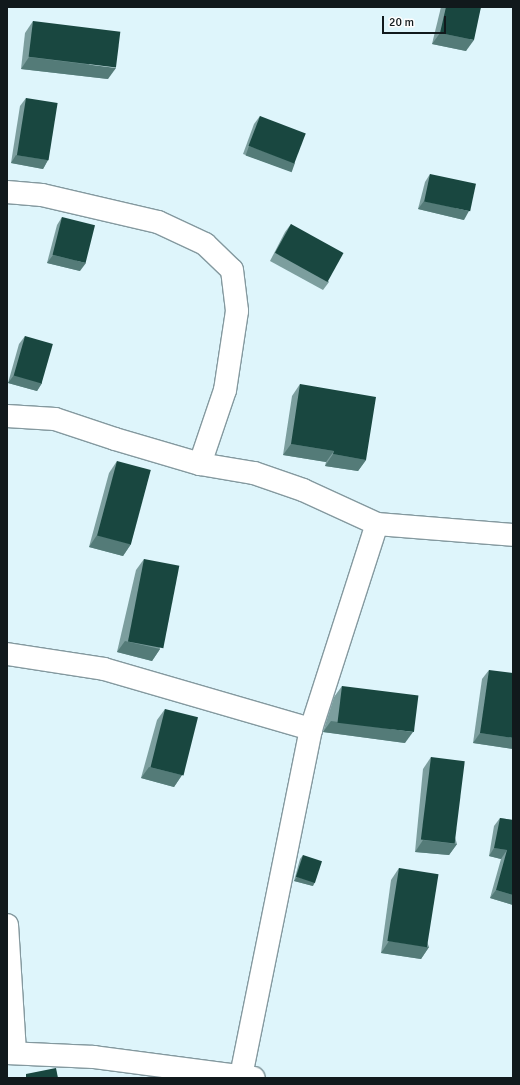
<!DOCTYPE html>
<style>
body{margin:0}
#map{position:relative;width:520px;height:1085px;overflow:hidden;background:#def5fb;font-family:Signika,sans-serif}
div>[style]{position:absolute}
.roads{filter:drop-shadow(1px 0 #84999f) drop-shadow(-1px 0 #84999f) drop-shadow(0 1px #84999f) drop-shadow(0 -1px #84999f)}
.minor>*{height:22px;margin:-11px;padding:0 11px;transform-origin:11px;border-radius:11px;background:#fff}
.wall>*{inset:0;background:#7c9e9e}
.shaded-wall>*{inset:0;background:#547b78;transform-origin:0 0}
.building>*{inset:0;background:#194740;transform-origin:0 0}
span{translate:-50% -50%;white-space:nowrap;text-align:center;line-height:1.15;-webkit-text-stroke:4px #fdfdfd;paint-order:stroke}
.frame{position:absolute;inset:0;border:8px solid #11191c;pointer-events:none}
.scale{position:absolute;left:382px;top:16px;width:64px;height:18px;box-sizing:border-box;border:2px solid #11191c;border-top:0;padding-left:5px;font-size:12px;line-height:14px;white-space:nowrap;color:#11191c;-webkit-text-stroke:3px #fdfdfd;paint-order:stroke}
</style>
<div id="map">
<div class="roads">
<div class="minor">
<i style="left:7px;top:192px;width:35px;rotate:5deg"></i>
<i style="left:42px;top:195px;width:119px;rotate:13.1deg"></i>
<i style="left:158px;top:222px;width:52px;rotate:25.1deg"></i>
<i style="left:205px;top:244px;width:37px;rotate:44deg"></i>
<i style="left:232px;top:270px;width:41px;rotate:83deg"></i>
<i style="left:237px;top:311px;width:80px;rotate:98.6deg"></i>
<i style="left:225px;top:390px;width:78px;rotate:108.7deg"></i>
<i style="left:7px;top:416px;width:48px;rotate:3.6deg"></i>
<i style="left:55px;top:419px;width:63px;rotate:18.4deg"></i>
<i style="left:115px;top:439px;width:89px;rotate:16.4deg"></i>
<i style="left:200px;top:464px;width:55px;rotate:9.5deg"></i>
<i style="left:254px;top:473px;width:52px;rotate:19.1deg"></i>
<i style="left:303px;top:490px;width:81px;rotate:24.7deg"></i>
<i style="left:377px;top:524px;width:136px;rotate:4.6deg"></i>
<i style="left:7px;top:654px;width:98px;rotate:8.8deg"></i>
<i style="left:104px;top:669px;width:216px;rotate:16.2deg"></i>
<i style="left:7px;top:925px;width:127px;rotate:86.4deg"></i>
<i style="left:7px;top:1053px;width:87px;rotate:2.6deg"></i>
<i style="left:94px;top:1057px;width:161px;rotate:7.5deg"></i>
<i style="left:241px;top:1076px;width:354px;rotate:-78.6deg"></i>
<i style="left:311px;top:729px;width:215px;rotate:-72.2deg"></i>
</div>
</div>
<div class="wall">
<i style="clip-path:polygon(441px 7px,481px 7px,466px 51px,432px 44px)"></i>
<i style="clip-path:polygon(33px 21px,108px 79px,21px 69px,25px 33px)"></i>
<i style="clip-path:polygon(26px 98px,48px 160px,43px 169px,11px 163px,20px 106px)"></i>
<i style="clip-path:polygon(260px 116px,290px 171px,243px 154px,254px 124px)"></i>
<i style="clip-path:polygon(430px 174px,464px 220px,418px 209px,425px 182px)"></i>
<i style="clip-path:polygon(62px 217px,80px 271px,47px 263px,57px 225px)"></i>
<i style="clip-path:polygon(291px 224px,329px 282px,323px 290px,270px 261px,285px 232px)"></i>
<i style="clip-path:polygon(25px 336px,42px 383px,37px 391px,8px 383px,19px 344px)"></i>
<i style="clip-path:polygon(300px 384px,366px 460px,358px 471px,325px 466px,326px 462px,283px 455px,292px 396px)"></i>
<i style="clip-path:polygon(117px 461px,131px 544px,123px 556px,89px 547px,109px 473px)"></i>
<i style="clip-path:polygon(144px 559px,160px 649px,152px 661px,117px 652px,136px 570px)"></i>
<i style="clip-path:polygon(489px 670px,513px 749px,473px 743px,482px 679px)"></i>
<i style="clip-path:polygon(342px 686px,405px 743px,323px 732px,334px 697px)"></i>
<i style="clip-path:polygon(165px 709px,182px 775px,174px 787px,141px 778px,157px 720px)"></i>
<i style="clip-path:polygon(431px 757px,457px 844px,449px 855px,415px 852px,423px 769px)"></i>
<i style="clip-path:polygon(500px 818px,513px 820px,513px 905px,490px 898px,501px 859px,489px 856px,494px 826px)"></i>
<i style="clip-path:polygon(303px 855px,313px 886px,294px 881px,300px 859px)"></i>
<i style="clip-path:polygon(399px 868px,429px 947px,421px 959px,381px 953px,391px 880px)"></i>
</div>
<div class="shaded-wall">
<i style="clip-path:polygon(440px 33px,474px 40px,466px 51px,432px 44px)"></i>
<i style="clip-path:polygon(29px 57px,116px 68px,108px 79px,21px 69px)"></i>
<i style="left:249px;top:146px;width:49px;height:10px;rotate:20deg"></i>
<i style="clip-path:polygon(16px 155px,48px 160px,43px 169px,11px 163px)"></i>
<i style="clip-path:polygon(424px 201px,469px 211px,464px 220px,418px 209px)"></i>
<i style="clip-path:polygon(53px 255px,86px 263px,80px 271px,47px 263px)"></i>
<i style="clip-path:polygon(14px 375px,42px 383px,37px 391px,8px 383px)"></i>
<i style="clip-path:polygon(291px 444px,334px 451px,326px 462px,283px 455px)"></i>
<i style="clip-path:polygon(333px 454px,366px 460px,358px 471px,325px 466px)"></i>
<i style="clip-path:polygon(97px 535px,131px 544px,123px 556px,89px 547px)"></i>
<i style="clip-path:polygon(125px 641px,160px 649px,152px 661px,117px 652px)"></i>
<i style="clip-path:polygon(331px 721px,413px 732px,405px 743px,323px 732px)"></i>
<i style="clip-path:polygon(480px 733px,513px 738px,513px 749px,473px 743px)"></i>
<i style="clip-path:polygon(149px 767px,182px 775px,174px 787px,141px 778px)"></i>
<i style="clip-path:polygon(423px 840px,457px 844px,449px 855px,415px 852px)"></i>
<i style="clip-path:polygon(494px 848px,507px 850px,501px 859px,489px 856px)"></i>
<i style="clip-path:polygon(297px 877px,315px 882px,313px 886px,294px 881px)"></i>
<i style="clip-path:polygon(496px 890px,513px 895px,513px 905px,490px 898px)"></i>
<i style="clip-path:polygon(389px 941px,429px 947px,421px 959px,381px 953px)"></i>
</div>
<div class="building">
<i style="clip-path:polygon(446px 7px,481px 7px,474px 40px,440px 33px)"></i>
<i style="left:33px;top:21px;width:88px;height:36px;rotate:7deg"></i>
<i style="left:26px;top:98px;width:32px;height:58px;rotate:9deg"></i>
<i style="left:260px;top:116px;width:49px;height:32px;rotate:21deg"></i>
<i style="left:430px;top:174px;width:47px;height:28px;rotate:12deg"></i>
<i style="left:62px;top:217px;width:34px;height:39px;rotate:14deg"></i>
<i style="left:291px;top:224px;width:60px;height:33px;rotate:29deg"></i>
<i style="left:25px;top:336px;width:29px;height:41px;rotate:16deg"></i>
<i style="clip-path:polygon(300px 384px,376px 397px,366px 460px,333px 454px,334px 451px,291px 444px)"></i>
<i style="left:117px;top:461px;width:35px;height:77px;rotate:15deg"></i>
<i style="left:144px;top:559px;width:36px;height:84px;rotate:11deg"></i>
<i style="clip-path:polygon(489px 670px,513px 673px,513px 738px,480px 733px)"></i>
<i style="left:342px;top:686px;width:77px;height:37px;rotate:7deg"></i>
<i style="left:165px;top:709px;width:34px;height:60px;rotate:14deg"></i>
<i style="left:431px;top:757px;width:34px;height:83px;rotate:7deg"></i>
<i style="clip-path:polygon(500px 818px,513px 820px,513px 895px,496px 890px,507px 850px,494px 848px)"></i>
<i style="left:303px;top:855px;width:20px;height:23px;rotate:18deg"></i>
<i style="left:399px;top:868px;width:40px;height:74px;rotate:9deg"></i>
<i style="clip-path:polygon(56px 1068px,58px 1078px,26px 1078px,26px 1074px)"></i>
</div>
<div class="frame"></div>
<div class="scale">20 m</div>
</div>
